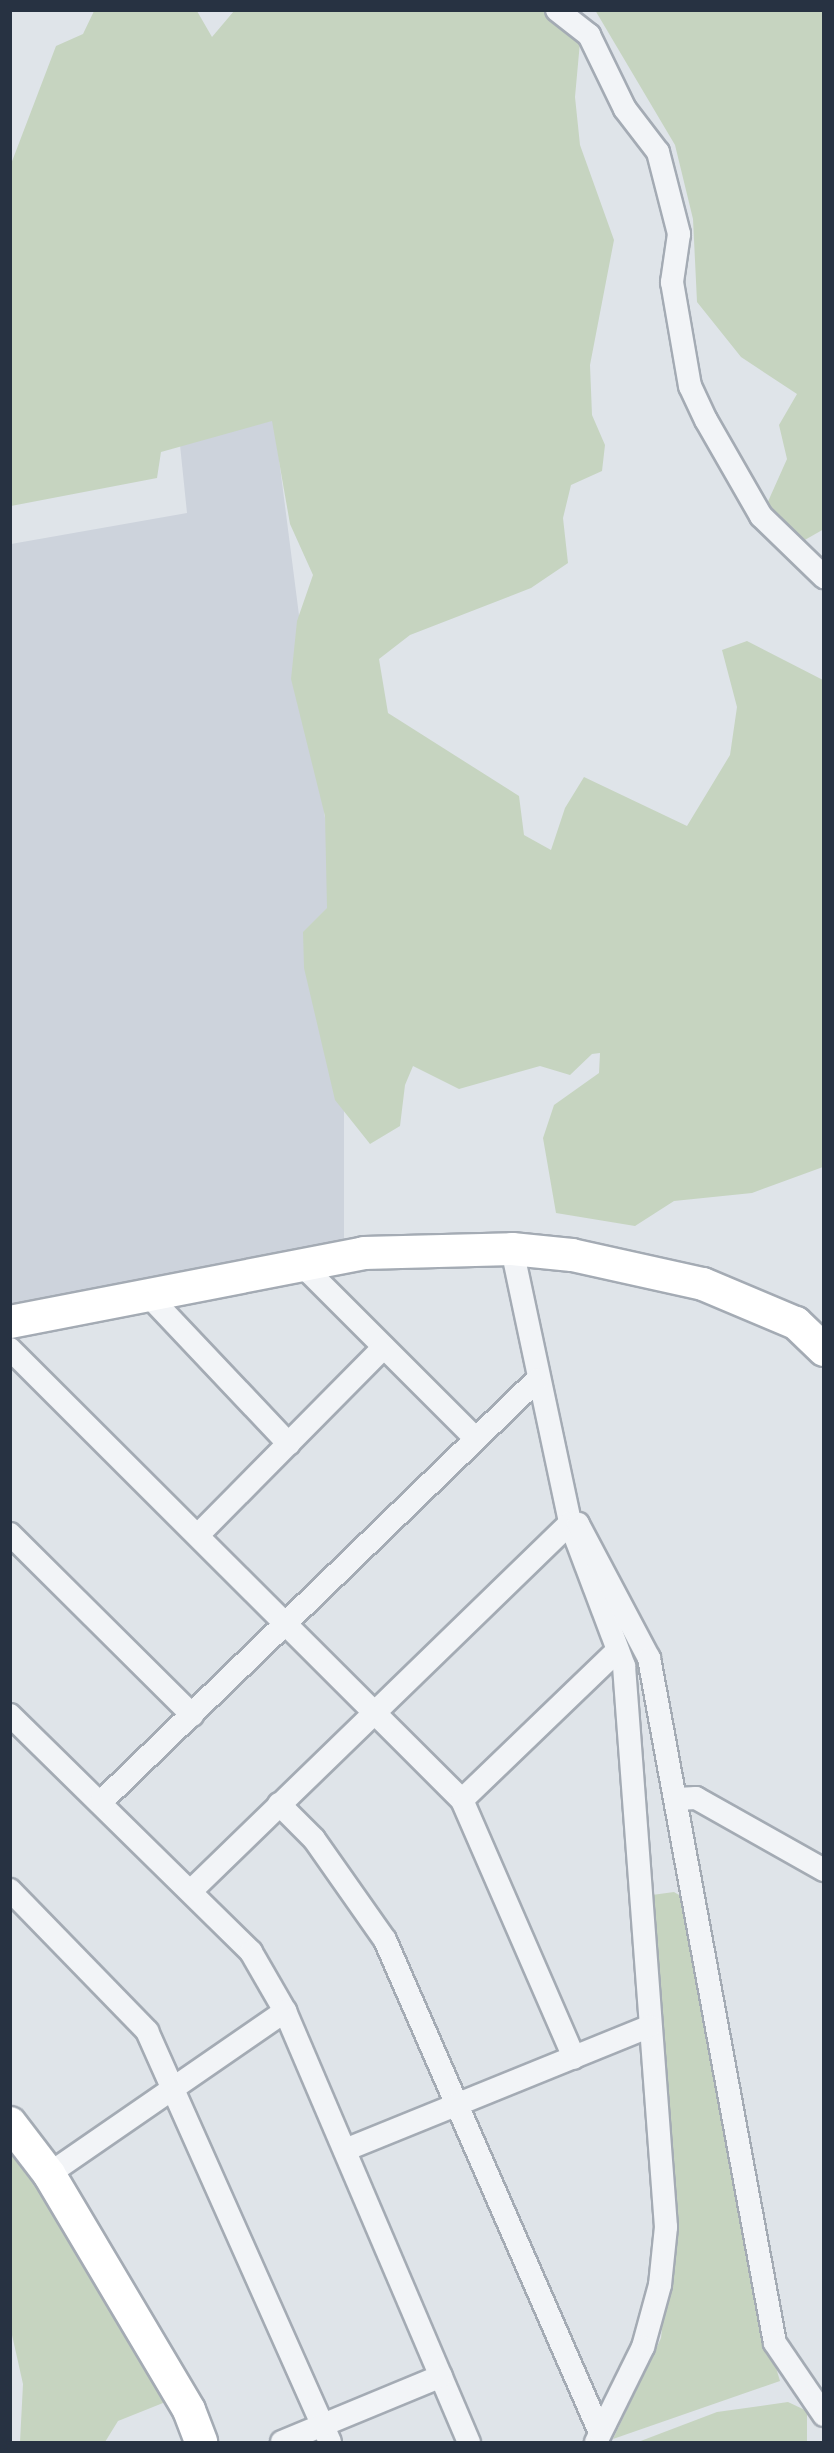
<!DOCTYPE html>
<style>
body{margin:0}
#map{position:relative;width:834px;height:2453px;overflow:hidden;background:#dfe4e9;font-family:Inter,sans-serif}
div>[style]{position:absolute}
.built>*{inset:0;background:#cdd3dc}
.green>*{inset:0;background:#c6d4c0}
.roads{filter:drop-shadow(2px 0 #a4abb4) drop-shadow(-2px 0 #a4abb4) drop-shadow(0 2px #a4abb4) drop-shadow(0 -2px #a4abb4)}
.street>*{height:22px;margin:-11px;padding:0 11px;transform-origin:11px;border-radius:11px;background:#f2f4f7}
.secondary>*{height:32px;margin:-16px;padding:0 16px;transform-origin:16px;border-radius:16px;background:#fff}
span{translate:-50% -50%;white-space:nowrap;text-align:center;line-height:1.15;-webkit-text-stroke:4.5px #eff3f7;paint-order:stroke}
.frame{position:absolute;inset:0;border:12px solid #273242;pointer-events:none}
</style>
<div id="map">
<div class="built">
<i style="clip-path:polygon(274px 420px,330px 857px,344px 1088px,344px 1244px,11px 1310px,11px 544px,187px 513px,180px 445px)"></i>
</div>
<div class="green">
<i style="clip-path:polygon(595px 10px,823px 11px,824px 529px,803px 541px,766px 506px,787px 459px,779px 425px,797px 394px,741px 357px,697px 302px,693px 219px,675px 145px)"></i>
<i style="clip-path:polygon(94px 11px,197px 11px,212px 37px,234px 11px,552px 11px,580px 42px,575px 97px,580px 145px,614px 240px,590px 365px,592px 415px,605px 445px,602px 471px,571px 485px,563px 518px,568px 563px,531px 588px,410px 635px,379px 659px,388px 713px,519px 796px,524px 835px,551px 850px,565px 808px,584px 777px,687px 826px,730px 755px,737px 707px,722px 650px,747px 641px,823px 680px,823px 1167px,752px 1193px,674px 1201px,635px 1226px,556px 1213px,543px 1138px,554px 1105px,599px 1073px,600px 1053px,592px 1054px,570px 1075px,540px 1066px,459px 1089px,413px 1066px,405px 1085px,400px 1126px,370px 1144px,335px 1100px,304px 968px,303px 932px,327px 908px,325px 816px,291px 679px,297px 621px,313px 575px,290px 524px,272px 421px,161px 452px,157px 478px,11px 506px,11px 164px,56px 46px,83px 34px)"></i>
<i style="clip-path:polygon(674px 1892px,686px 1899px,727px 2145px,760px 2313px,780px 2381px,613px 2439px,661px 2338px,666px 2289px,652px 1895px)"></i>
<i style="clip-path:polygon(10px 2135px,168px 2401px,118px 2421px,105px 2442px,20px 2442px,23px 2384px,10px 2326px)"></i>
<i style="clip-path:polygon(788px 2402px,807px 2411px,807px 2442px,638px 2442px,717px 2412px)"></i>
</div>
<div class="roads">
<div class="street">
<i style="left:557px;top:10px;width:41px;rotate:38deg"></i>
<i style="left:589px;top:35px;width:82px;rotate:64.1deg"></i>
<i style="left:625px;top:109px;width:54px;rotate:52.5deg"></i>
<i style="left:658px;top:152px;width:85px;rotate:75.6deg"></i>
<i style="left:679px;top:234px;width:49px;rotate:98.3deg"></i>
<i style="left:672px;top:282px;width:106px;rotate:80.2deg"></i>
<i style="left:690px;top:386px;width:38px;rotate:65deg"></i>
<i style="left:706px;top:420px;width:111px;rotate:60.2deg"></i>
<i style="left:761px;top:516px;width:88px;rotate:44.1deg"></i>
<i style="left:512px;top:1249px;width:280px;rotate:78deg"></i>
<i style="left:570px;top:1523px;width:153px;rotate:69.3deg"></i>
<i style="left:624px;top:1666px;width:563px;rotate:85.72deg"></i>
<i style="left:666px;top:2227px;width:58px;rotate:95.9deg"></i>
<i style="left:660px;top:2285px;width:64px;rotate:105.3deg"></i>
<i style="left:643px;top:2347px;width:106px;rotate:116.3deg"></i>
<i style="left:308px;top:1263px;width:10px;rotate:79deg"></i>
<i style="left:310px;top:1273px;width:232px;rotate:45deg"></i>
<i style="left:148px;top:1295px;width:205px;rotate:46.6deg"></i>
<i style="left:10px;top:1349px;width:639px;rotate:44.94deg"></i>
<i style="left:462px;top:1800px;width:281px;rotate:66.5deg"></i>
<i style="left:10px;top:1534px;width:257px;rotate:44.8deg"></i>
<i style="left:198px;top:1535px;width:264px;rotate:-45.3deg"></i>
<i style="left:10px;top:1715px;width:338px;rotate:44.5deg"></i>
<i style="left:251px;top:1952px;width:68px;rotate:60deg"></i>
<i style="left:285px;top:2011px;width:469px;rotate:66.9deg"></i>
<i style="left:677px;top:1799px;width:19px;rotate:-3deg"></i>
<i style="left:696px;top:1798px;width:147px;rotate:29.4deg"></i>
<i style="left:462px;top:1800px;width:216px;rotate:-43.9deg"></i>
<i style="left:101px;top:1802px;width:607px;rotate:-44.07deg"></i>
<i style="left:279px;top:1804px;width:49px;rotate:45deg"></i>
<i style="left:314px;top:1839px;width:123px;rotate:54.9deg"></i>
<i style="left:385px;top:1940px;width:535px;rotate:66.41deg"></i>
<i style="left:193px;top:1889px;width:525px;rotate:-44.15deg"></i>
<i style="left:570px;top:1523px;width:8px;rotate:7deg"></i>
<i style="left:578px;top:1524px;width:152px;rotate:62.1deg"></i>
<i style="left:649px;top:1658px;width:696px;rotate:79.58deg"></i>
<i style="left:775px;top:2343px;width:87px;rotate:55.8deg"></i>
<i style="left:10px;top:1890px;width:197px;rotate:45.8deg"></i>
<i style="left:147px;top:2031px;width:450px;rotate:66deg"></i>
<i style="left:345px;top:2150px;width:329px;rotate:-22.1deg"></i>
<i style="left:49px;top:2174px;width:287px;rotate:-34.6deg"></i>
<i style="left:282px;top:2442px;width:172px;rotate:-22.5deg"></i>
</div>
<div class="secondary">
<i style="left:10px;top:1322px;width:361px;rotate:-11deg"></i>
<i style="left:364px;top:1253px;width:148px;rotate:-1.5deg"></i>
<i style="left:512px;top:1249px;width:60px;rotate:5.7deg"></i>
<i style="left:572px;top:1255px;width:134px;rotate:12.5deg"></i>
<i style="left:703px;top:1284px;width:101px;rotate:22.8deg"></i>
<i style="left:796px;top:1323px;width:39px;rotate:44deg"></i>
<i style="left:10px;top:2123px;width:64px;rotate:52.6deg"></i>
<i style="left:49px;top:2174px;width:274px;rotate:59.3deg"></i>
<i style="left:189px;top:2410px;width:34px;rotate:69deg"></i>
</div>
</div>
<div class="frame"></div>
</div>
